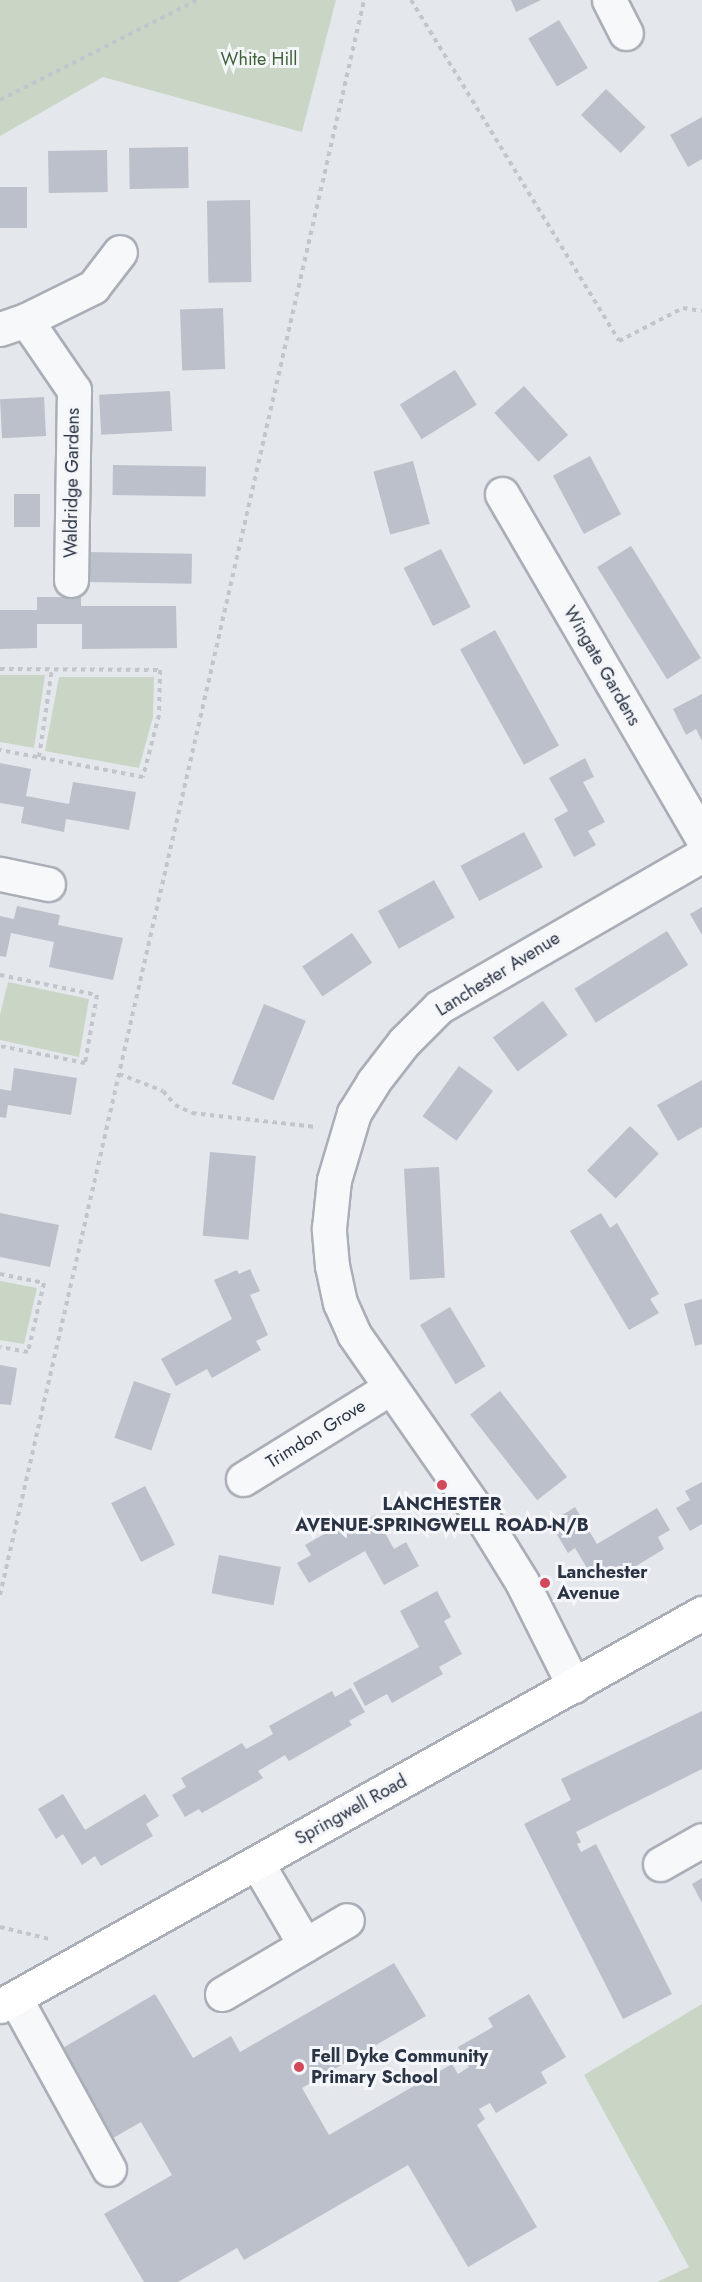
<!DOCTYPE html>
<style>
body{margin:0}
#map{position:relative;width:702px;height:2282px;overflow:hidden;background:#e4e7ec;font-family:Jost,sans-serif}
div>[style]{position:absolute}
.green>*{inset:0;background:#c9d6c5}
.building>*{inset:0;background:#bbc0ca;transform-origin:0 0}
.path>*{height:4px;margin-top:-2px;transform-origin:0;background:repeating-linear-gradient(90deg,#c2c5cb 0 4.5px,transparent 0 9px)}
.roads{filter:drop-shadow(2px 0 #a9aeb7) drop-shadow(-2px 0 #a9aeb7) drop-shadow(0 2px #a9aeb7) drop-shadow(0 -2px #a9aeb7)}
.minor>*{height:33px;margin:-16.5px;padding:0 16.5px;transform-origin:16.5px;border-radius:16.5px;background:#f7f8fa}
.major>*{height:33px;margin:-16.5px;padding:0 16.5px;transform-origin:16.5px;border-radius:16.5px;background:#fff}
.dots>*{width:16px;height:16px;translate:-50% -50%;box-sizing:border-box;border:3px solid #f4f6f9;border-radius:50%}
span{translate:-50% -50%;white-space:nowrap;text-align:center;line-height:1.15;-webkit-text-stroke:6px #f4f6f9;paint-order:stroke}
.park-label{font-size:18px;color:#3f6138}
.street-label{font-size:18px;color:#2b3445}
.poi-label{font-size:18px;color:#2b3445;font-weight:700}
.left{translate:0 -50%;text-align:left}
</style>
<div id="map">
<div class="green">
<i style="clip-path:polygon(0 0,336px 0,302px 132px,103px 77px,0 136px)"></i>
<i style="clip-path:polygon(0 675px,45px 675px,34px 748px,0 742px)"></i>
<i style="clip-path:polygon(59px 677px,154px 677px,153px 717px,139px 768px,45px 751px)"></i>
<i style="clip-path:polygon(8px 982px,89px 999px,79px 1057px,0 1040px,0 1015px)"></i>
<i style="clip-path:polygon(0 1281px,37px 1288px,24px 1344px,0 1340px)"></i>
<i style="clip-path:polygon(702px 2004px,702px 2282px,657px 2282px,689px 2267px,584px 2075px)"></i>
</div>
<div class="building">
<i style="clip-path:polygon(511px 0,541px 0,516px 12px)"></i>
<i style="left:559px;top:20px;width:56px;height:36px;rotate:59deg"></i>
<i style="left:606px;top:89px;width:55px;height:36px;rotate:44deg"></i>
<i style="clip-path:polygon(702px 117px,702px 159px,688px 167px,670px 135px)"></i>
<i style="left:188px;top:147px;width:41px;height:59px;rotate:89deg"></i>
<i style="left:107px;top:150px;width:42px;height:59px;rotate:89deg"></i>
<i style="left:27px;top:187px;width:41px;height:27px;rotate:90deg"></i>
<i style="left:250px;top:200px;width:82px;height:43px;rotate:89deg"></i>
<i style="left:223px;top:308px;width:61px;height:43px;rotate:88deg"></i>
<i style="left:455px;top:370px;width:41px;height:65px;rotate:58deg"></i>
<i style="left:524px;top:386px;width:66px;height:40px;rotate:48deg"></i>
<i style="left:170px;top:391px;width:40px;height:71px;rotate:87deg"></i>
<i style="left:44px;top:397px;width:39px;height:44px;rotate:87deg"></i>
<i style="left:590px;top:456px;width:66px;height:42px;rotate:62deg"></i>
<i style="left:413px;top:461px;width:65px;height:41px;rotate:75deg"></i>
<i style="left:113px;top:465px;width:93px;height:30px;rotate:1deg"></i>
<i style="left:14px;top:494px;width:26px;height:33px"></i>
<i style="left:631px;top:546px;width:132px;height:40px;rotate:58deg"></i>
<i style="left:441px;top:549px;width:65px;height:42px;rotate:63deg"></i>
<i style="left:86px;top:552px;width:106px;height:30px;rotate:1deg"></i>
<i style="clip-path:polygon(37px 597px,81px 597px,81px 606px,176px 606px,177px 648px,82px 649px,82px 624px,37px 624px,37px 648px,0 649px,0 610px,37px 610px)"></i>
<i style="left:495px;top:630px;width:132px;height:40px;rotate:61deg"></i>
<i style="clip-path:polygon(702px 694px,702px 741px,696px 729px,686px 735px,673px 709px)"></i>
<i style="clip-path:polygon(585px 758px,594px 777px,583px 782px,605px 822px,588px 831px,596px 845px,574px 857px,554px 819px,568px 811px,549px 778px)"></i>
<i style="clip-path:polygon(0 763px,31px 769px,26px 796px,69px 804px,73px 782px,136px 792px,129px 830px,66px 819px,64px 832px,21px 823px,24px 807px,0 803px)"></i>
<i style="left:524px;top:832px;width:40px;height:72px;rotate:62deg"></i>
<i style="left:434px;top:880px;width:43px;height:64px;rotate:61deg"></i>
<i style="clip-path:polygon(17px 906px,60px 915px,58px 925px,123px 938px,113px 980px,49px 967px,54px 942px,11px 933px,6px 957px,0 956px,0 916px,14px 919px)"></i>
<i style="clip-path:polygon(702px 907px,702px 935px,690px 914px)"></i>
<i style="left:667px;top:931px;width:40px;height:109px;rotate:58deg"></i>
<i style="left:352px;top:933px;width:36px;height:60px;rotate:56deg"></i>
<i style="left:543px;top:1001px;width:42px;height:62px;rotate:54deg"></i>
<i style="left:264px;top:1004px;width:45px;height:86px;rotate:22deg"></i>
<i style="left:459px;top:1066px;width:42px;height:62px;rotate:36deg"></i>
<i style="clip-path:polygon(14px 1068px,77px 1078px,71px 1115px,8px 1105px,6px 1118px,0 1117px,0 1089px,11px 1091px)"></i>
<i style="clip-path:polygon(702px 1080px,702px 1127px,678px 1141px,657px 1105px)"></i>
<i style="left:630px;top:1126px;width:40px;height:62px;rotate:44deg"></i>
<i style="left:210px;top:1152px;width:46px;height:84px;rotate:5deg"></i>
<i style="left:439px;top:1167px;width:111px;height:35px;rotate:87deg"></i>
<i style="clip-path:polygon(0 1213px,59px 1225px,50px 1267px,0 1257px)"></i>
<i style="clip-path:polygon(601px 1213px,610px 1228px,617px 1223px,659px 1294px,650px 1299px,659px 1313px,629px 1330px,570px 1231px)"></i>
<i style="clip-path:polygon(250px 1269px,260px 1291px,250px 1295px,268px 1335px,256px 1341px,261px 1350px,212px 1378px,207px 1369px,176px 1386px,161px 1359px,232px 1319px,214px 1280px,237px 1270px,239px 1274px)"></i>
<i style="clip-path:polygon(702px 1299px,702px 1344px,695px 1346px,684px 1304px)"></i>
<i style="left:450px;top:1307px;width:69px;height:35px;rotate:59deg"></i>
<i style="clip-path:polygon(0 1365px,17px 1368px,11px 1405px,0 1404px)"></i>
<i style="left:134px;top:1381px;width:39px;height:60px;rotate:19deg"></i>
<i style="left:500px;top:1391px;width:109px;height:38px;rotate:52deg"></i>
<i style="clip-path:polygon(702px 1482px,702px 1524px,690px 1531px,676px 1508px,690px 1500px,685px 1491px)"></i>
<i style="left:145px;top:1486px;width:66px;height:38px;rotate:63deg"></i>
<i style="clip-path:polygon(575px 1507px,597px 1544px,657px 1508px,670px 1530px,658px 1537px,664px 1549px,613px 1580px,607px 1570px,593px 1578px,575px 1548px,568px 1553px,550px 1523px)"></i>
<i style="clip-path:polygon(375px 1515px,394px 1549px,406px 1542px,419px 1566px,384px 1585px,365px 1551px,309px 1583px,297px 1563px,311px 1555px,305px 1545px,354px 1517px,359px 1524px)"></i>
<i style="left:219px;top:1555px;width:63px;height:39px;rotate:11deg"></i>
<i style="clip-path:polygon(437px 1591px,451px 1617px,444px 1621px,462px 1654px,439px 1667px,443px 1674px,392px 1703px,387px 1694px,365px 1706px,353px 1683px,419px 1647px,400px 1611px)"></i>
<i style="clip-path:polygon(351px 1688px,365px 1712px,349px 1721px,352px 1725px,289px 1761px,285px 1755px,258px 1771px,263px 1778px,202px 1813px,199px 1809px,185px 1817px,172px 1795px,186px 1787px,181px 1778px,242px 1743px,246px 1749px,261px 1741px,273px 1734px,269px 1726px,332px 1691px,335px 1697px)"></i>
<i style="clip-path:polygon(702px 1711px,702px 1769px,576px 1832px,581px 1842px,577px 1844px,581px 1852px,596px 1844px,672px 1994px,623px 2019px,524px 1824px,571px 1800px,561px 1779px)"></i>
<i style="clip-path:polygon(63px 1794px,85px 1830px,145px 1794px,159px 1816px,146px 1824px,153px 1836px,101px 1866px,95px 1856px,82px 1865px,63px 1834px,56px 1839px,38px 1809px)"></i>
<i style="clip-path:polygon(702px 1878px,702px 1903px,692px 1884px)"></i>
<i style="clip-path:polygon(394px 1963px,426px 2016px,302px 2088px,329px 2135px,452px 2064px,458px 2074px,469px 2067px,458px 2047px,493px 2027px,488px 2018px,529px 1994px,566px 2057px,541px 2072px,547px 2083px,496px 2113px,490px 2103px,479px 2109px,485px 2119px,477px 2125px,537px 2227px,468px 2267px,408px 2165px,244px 2260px,237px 2248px,178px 2282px,144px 2282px,104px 2214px,172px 2175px,141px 2122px,108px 2141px,56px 2052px,155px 1994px,193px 2058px,231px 2036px,240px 2052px)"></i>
</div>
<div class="path">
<i style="left:411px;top:0;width:399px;rotate:58.6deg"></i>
<i style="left:619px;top:341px;width:72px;rotate:-27.3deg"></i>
<i style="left:683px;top:308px;width:19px;rotate:9deg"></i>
<i style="left:0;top:100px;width:221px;rotate:-26.9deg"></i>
<i style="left:0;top:669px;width:160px;rotate:0.4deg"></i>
<i style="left:160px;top:670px;width:45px;rotate:91.3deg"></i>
<i style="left:159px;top:715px;width:64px;rotate:104.5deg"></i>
<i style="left:143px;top:777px;width:146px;rotate:-169.3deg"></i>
<i style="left:39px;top:757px;width:89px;rotate:-81.6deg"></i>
<i style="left:0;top:975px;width:99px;rotate:11.7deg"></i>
<i style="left:97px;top:995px;width:69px;rotate:100deg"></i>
<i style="left:85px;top:1063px;width:87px;rotate:-168.7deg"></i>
<i style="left:119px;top:1074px;width:47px;rotate:21.1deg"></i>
<i style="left:163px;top:1091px;width:18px;rotate:49deg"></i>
<i style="left:175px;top:1105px;width:19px;rotate:25deg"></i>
<i style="left:192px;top:1113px;width:125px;rotate:6.4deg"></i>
<i style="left:0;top:1274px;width:45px;rotate:11.6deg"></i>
<i style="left:44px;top:1283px;width:71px;rotate:103.1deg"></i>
<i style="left:28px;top:1352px;width:28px;rotate:-170deg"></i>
<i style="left:0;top:1595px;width:1636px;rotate:-77.14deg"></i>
<i style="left:0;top:1927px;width:50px;rotate:13.8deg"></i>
</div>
<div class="roads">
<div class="minor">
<i style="left:609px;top:0;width:37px;rotate:63deg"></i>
<i style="left:26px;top:320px;width:75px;rotate:-26.2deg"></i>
<i style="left:93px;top:287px;width:44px;rotate:-52.4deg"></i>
<i style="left:0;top:329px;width:28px;rotate:-19deg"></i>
<i style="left:26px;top:320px;width:85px;rotate:55.6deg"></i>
<i style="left:74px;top:390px;width:190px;rotate:90.9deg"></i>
<i style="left:502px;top:494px;width:398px;rotate:59.8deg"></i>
<i style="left:0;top:874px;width:49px;rotate:11.8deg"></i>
<i style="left:243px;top:1479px;width:173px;rotate:-31.8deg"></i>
<i style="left:574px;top:1686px;width:116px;rotate:-116.6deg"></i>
<i style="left:522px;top:1582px;width:70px;rotate:-121.7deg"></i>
<i style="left:485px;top:1522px;width:229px;rotate:-124.9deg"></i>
<i style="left:354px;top:1334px;width:34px;rotate:-114deg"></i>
<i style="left:340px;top:1303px;width:38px;rotate:-102deg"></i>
<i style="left:332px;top:1266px;width:38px;rotate:-95deg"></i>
<i style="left:329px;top:1228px;width:48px;rotate:-84.1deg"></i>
<i style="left:334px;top:1180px;width:70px;rotate:-73.4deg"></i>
<i style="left:354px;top:1113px;width:36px;rotate:-58deg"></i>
<i style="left:373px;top:1082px;width:51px;rotate:-52.2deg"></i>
<i style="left:404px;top:1042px;width:49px;rotate:-45deg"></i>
<i style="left:439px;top:1007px;width:304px;rotate:-30deg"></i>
<i style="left:257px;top:1863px;width:95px;rotate:59.7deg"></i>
<i style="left:660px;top:1864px;width:48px;rotate:-29.7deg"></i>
<i style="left:222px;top:1994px;width:145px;rotate:-30.6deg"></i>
<i style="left:15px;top:1998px;width:195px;rotate:61.2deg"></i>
</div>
<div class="major">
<i style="left:0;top:2006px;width:805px;rotate:-29.24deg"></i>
</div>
</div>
<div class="dots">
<i style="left:442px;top:1485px;background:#d1495b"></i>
<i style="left:545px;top:1583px;background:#d1495b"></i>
<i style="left:299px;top:2067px;background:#d1495b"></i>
</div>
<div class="park-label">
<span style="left:259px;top:59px">White Hill</span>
</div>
<div class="street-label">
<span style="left:72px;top:483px;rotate:-89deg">Waldridge Gardens</span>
<span style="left:602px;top:666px;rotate:60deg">Wingate Gardens</span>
<span style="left:498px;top:974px;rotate:-32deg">Lanchester Avenue</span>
<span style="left:316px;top:1434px;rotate:-32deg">Trimdon Grove</span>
<span style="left:351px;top:1810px;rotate:-29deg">Springwell Road</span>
</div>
<div class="poi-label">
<span style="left:442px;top:1515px">LANCHESTER<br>AVENUE-SPRINGWELL ROAD-N/B</span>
<span class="left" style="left:557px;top:1583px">Lanchester<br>Avenue</span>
<span class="left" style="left:311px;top:2067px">Fell Dyke Community<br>Primary School</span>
</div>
</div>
